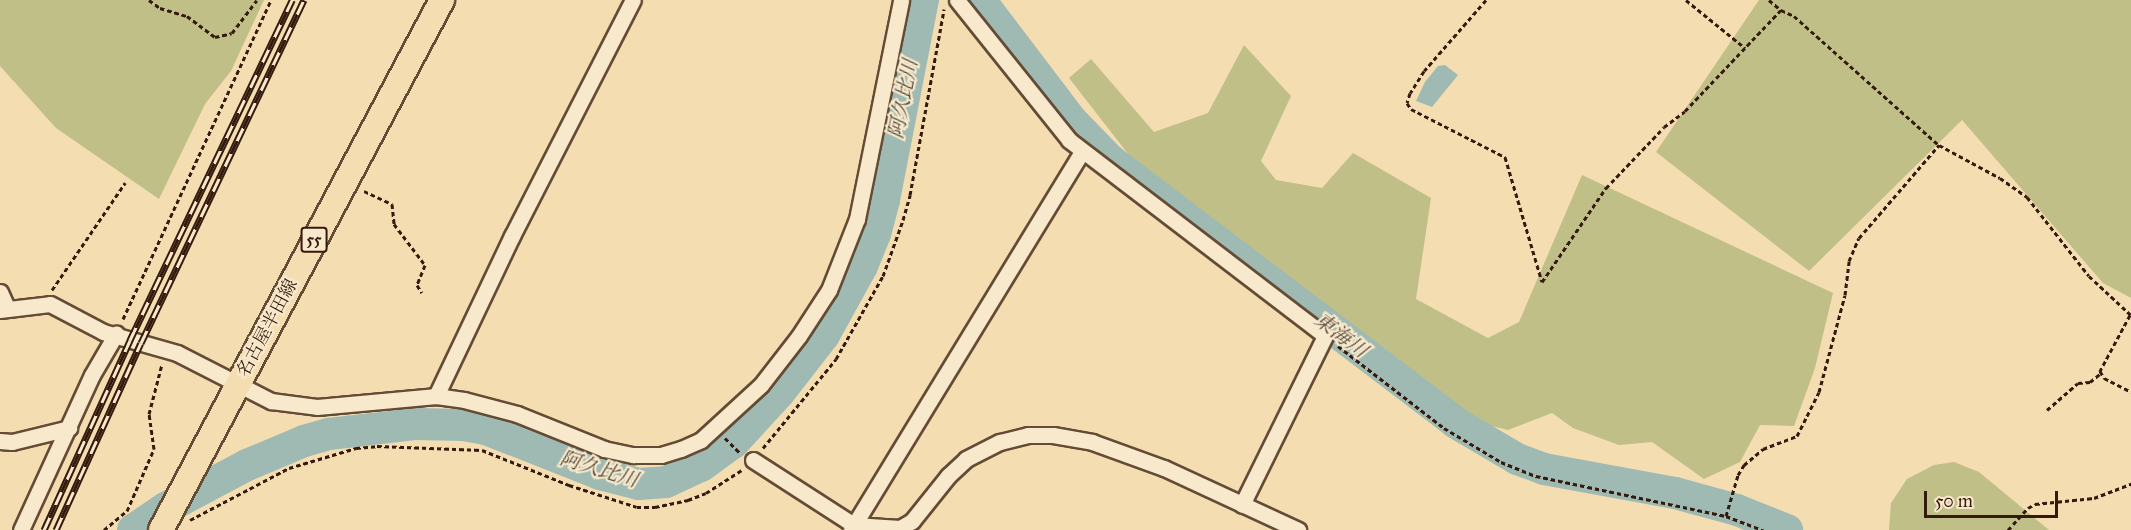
<!DOCTYPE html>
<meta charset="utf-8">
<style>
body{margin:0}
#map{position:relative;width:2131px;height:530px;overflow:hidden;background:#f4ddb1;font-family:"IM FELL Great Primer","Noto Serif JP",serif}
div>[style]{position:absolute}
.green>*{inset:0;background:#c0bf88}
.water>*{inset:0;background:#9ebab3}
.river>*{height:32px;margin:-16px;padding:0 16px;transform-origin:16px;border-radius:16px;background:#9ebab3}
.path>*{height:3px;margin-top:-1.5px;transform-origin:0;background:repeating-linear-gradient(90deg,#341a0c 0 4.5px,transparent 0 7.5px)}
.roads{filter:drop-shadow(2px 0 #644b35) drop-shadow(-2px 0 #644b35) drop-shadow(0 2px #644b35) drop-shadow(0 -2px #644b35)}
.minor>*{height:15px;margin:-7.5px;padding:0 7.5px;transform-origin:7.5px;border-radius:7.5px;background:#f8e9cc}
.primary>*{height:24px;margin:-12px;padding:0 12px;transform-origin:12px;border-radius:12px;background:#f4ddb1}
.rail>*{height:7px;margin-top:-3.5px;transform-origin:0;background:repeating-linear-gradient(90deg,#f8e9cc 0 14px,#341a0c 0 28px);box-sizing:border-box;border-block:2px solid #341a0c}
span{translate:-50% -50%;white-space:nowrap;text-align:center;line-height:1.15;-webkit-text-stroke:4.5px #f8e9cc;paint-order:stroke}
.shield-label span{padding:2px 4px;background:#f8e9cc;border:2px solid;border-radius:4px;-webkit-text-stroke-width:0}
.shield-label{font-size:16px;color:#341a0c;font-weight:700}
.street-label{font-size:18px;color:#341a0c}
.water-label{font-size:20px;color:#544a3e;font-style:italic}
.scale{position:absolute;left:1924px;top:491px;width:134px;height:27px;box-sizing:border-box;border:3px solid #341a0c;border-top:0;padding-left:8px;font-size:18px;line-height:21px;white-space:nowrap;color:#341a0c;-webkit-text-stroke:4px #f8e9cc;paint-order:stroke}
</style>
<div id="map">
<div class="green">
<i style="clip-path:polygon(0 0,264px 0,231px 71px,205px 104px,159px 199px,56px 128px,0 66px)"></i>
<i style="clip-path:polygon(1759px 0,2131px 0,2131px 298px,2103px 283px,1962px 120px,1809px 271px,1656px 152px)"></i>
<i style="clip-path:polygon(1244px 45px,1291px 96px,1261px 161px,1276px 180px,1322px 188px,1353px 153px,1431px 198px,1416px 299px,1488px 338px,1519px 322px,1582px 175px,1833px 293px,1815px 368px,1794px 426px,1760px 425px,1740px 462px,1704px 479px,1652px 442px,1619px 445px,1573px 428px,1552px 413px,1508px 430px,1463px 419px,1146px 177px,1069px 78px,1091px 59px,1154px 132px,1208px 113px)"></i>
<i style="clip-path:polygon(1954px 462px,1979px 472px,2049px 530px,1889px 530px,1891px 503px,1907px 479px,1934px 465px)"></i>
</div>
<div class="water">
<i style="clip-path:polygon(1445px 65px,1458px 75px,1432px 107px,1416px 101px,1425px 82px,1438px 66px)"></i>
</div>
<div class="river">
<i style="left:980px;top:0;width:151px;rotate:52.8deg"></i>
<i style="left:1071px;top:120px;width:56px;rotate:45.7deg"></i>
<i style="left:1110px;top:160px;width:435px;rotate:37.2deg"></i>
<i style="left:1456px;top:423px;width:71px;rotate:30.5deg"></i>
<i style="left:1517px;top:459px;width:29px;rotate:20deg"></i>
<i style="left:1544px;top:469px;width:133px;rotate:10.4deg"></i>
<i style="left:1675px;top:493px;width:64px;rotate:15.3deg"></i>
<i style="left:1737px;top:510px;width:54px;rotate:21.8deg"></i>
<i style="left:133px;top:530px;width:40px;rotate:-34deg"></i>
<i style="left:166px;top:508px;width:92px;rotate:-28deg"></i>
<i style="left:247px;top:465px;width:62px;rotate:-22.8deg"></i>
<i style="left:304px;top:441px;width:26px;rotate:-16deg"></i>
<i style="left:329px;top:434px;width:88px;rotate:-6.6deg"></i>
<i style="left:416px;top:424px;width:47px;rotate:1.2deg"></i>
<i style="left:463px;top:425px;width:23px;rotate:10deg"></i>
<i style="left:486px;top:429px;width:123px;rotate:21.5deg"></i>
<i style="left:600px;top:474px;width:40px;rotate:14.4deg"></i>
<i style="left:639px;top:484px;width:27px;rotate:-4deg"></i>
<i style="left:666px;top:482px;width:38px;rotate:-25deg"></i>
<i style="left:701px;top:466px;width:39px;rotate:-36deg"></i>
<i style="left:733px;top:443px;width:68px;rotate:-47.4deg"></i>
<i style="left:779px;top:393px;width:73px;rotate:-52.2deg"></i>
<i style="left:824px;top:335px;width:79px;rotate:-61.2deg"></i>
<i style="left:862px;top:266px;width:35px;rotate:-68deg"></i>
<i style="left:875px;top:234px;width:35px;rotate:-75deg"></i>
<i style="left:884px;top:200px;width:204px;rotate:-79deg"></i>
</div>
<div class="path">
<i style="left:149px;top:0;width:14px;rotate:36deg"></i>
<i style="left:160px;top:8px;width:28px;rotate:17deg"></i>
<i style="left:187px;top:16px;width:35px;rotate:37deg"></i>
<i style="left:215px;top:37px;width:17px;rotate:-13deg"></i>
<i style="left:232px;top:33px;width:41px;rotate:-52.9deg"></i>
<i style="left:1486px;top:0;width:94px;rotate:131.1deg"></i>
<i style="left:1424px;top:71px;width:26px;rotate:122deg"></i>
<i style="left:1410px;top:93px;width:10px;rotate:107deg"></i>
<i style="left:1407px;top:103px;width:7px;rotate:56deg"></i>
<i style="left:1411px;top:109px;width:106px;rotate:27.1deg"></i>
<i style="left:1505px;top:157px;width:130px;rotate:73.5deg"></i>
<i style="left:1542px;top:282px;width:114px;rotate:-55.8deg"></i>
<i style="left:1606px;top:188px;width:84px;rotate:-46.4deg"></i>
<i style="left:1664px;top:127px;width:26px;rotate:-37deg"></i>
<i style="left:1685px;top:111px;width:139px;rotate:-46.5deg"></i>
<i style="left:1781px;top:10px;width:14px;rotate:25deg"></i>
<i style="left:1794px;top:16px;width:194px;rotate:41.7deg"></i>
<i style="left:1939px;top:145px;width:69px;rotate:28.4deg"></i>
<i style="left:2000px;top:178px;width:33px;rotate:35deg"></i>
<i style="left:2027px;top:197px;width:100px;rotate:51.9deg"></i>
<i style="left:2089px;top:276px;width:57px;rotate:42.9deg"></i>
<i style="left:1686px;top:0;width:76px;rotate:39.1deg"></i>
<i style="left:1769px;top:0;width:16px;rotate:40deg"></i>
<i style="left:364px;top:191px;width:31px;rotate:25deg"></i>
<i style="left:392px;top:204px;width:20px;rotate:84deg"></i>
<i style="left:394px;top:224px;width:51px;rotate:52.9deg"></i>
<i style="left:425px;top:265px;width:22px;rotate:112deg"></i>
<i style="left:417px;top:285px;width:9px;rotate:58deg"></i>
<i style="left:52px;top:290px;width:130px;rotate:-55.7deg"></i>
<i style="left:2130px;top:315px;width:64px;rotate:118.2deg"></i>
<i style="left:2100px;top:371px;width:8px;rotate:60deg"></i>
<i style="left:2104px;top:378px;width:30px;rotate:27deg"></i>
<i style="left:123px;top:319px;width:352px;rotate:-65.1deg"></i>
<i style="left:1338px;top:346px;width:134px;rotate:37.7deg"></i>
<i style="left:1444px;top:428px;width:66px;rotate:30.8deg"></i>
<i style="left:1501px;top:462px;width:38px;rotate:22deg"></i>
<i style="left:1536px;top:476px;width:194px;rotate:11.9deg"></i>
<i style="left:1726px;top:516px;width:40px;rotate:21deg"></i>
<i style="left:2047px;top:410px;width:41px;rotate:-41.1deg"></i>
<i style="left:2078px;top:383px;width:12px;rotate:-5deg"></i>
<i style="left:2090px;top:382px;width:14px;rotate:-39deg"></i>
<i style="left:725px;top:438px;width:20px;rotate:45deg"></i>
<i style="left:763px;top:448px;width:115px;rotate:-50.6deg"></i>
<i style="left:836px;top:359px;width:95px;rotate:-60.5deg"></i>
<i style="left:883px;top:276px;width:59px;rotate:-70.3deg"></i>
<i style="left:903px;top:220px;width:26px;rotate:-74deg"></i>
<i style="left:910px;top:195px;width:189px;rotate:-79.6deg"></i>
<i style="left:1726px;top:516px;width:43px;rotate:-73.7deg"></i>
<i style="left:1738px;top:475px;width:12px;rotate:-59deg"></i>
<i style="left:1744px;top:465px;width:25px;rotate:-40deg"></i>
<i style="left:1763px;top:449px;width:36px;rotate:-21deg"></i>
<i style="left:1797px;top:436px;width:49px;rotate:-63.4deg"></i>
<i style="left:1819px;top:392px;width:100px;rotate:-75deg"></i>
<i style="left:1845px;top:295px;width:34px;rotate:-83deg"></i>
<i style="left:1849px;top:261px;width:25px;rotate:-67deg"></i>
<i style="left:1859px;top:238px;width:123px;rotate:-49.3deg"></i>
<i style="left:190px;top:520px;width:112px;rotate:-27.7deg"></i>
<i style="left:289px;top:468px;width:70px;rotate:-16.6deg"></i>
<i style="left:356px;top:448px;width:21px;rotate:-5deg"></i>
<i style="left:377px;top:446px;width:105px;rotate:2.2deg"></i>
<i style="left:482px;top:450px;width:94px;rotate:21.9deg"></i>
<i style="left:569px;top:485px;width:71px;rotate:17.9deg"></i>
<i style="left:637px;top:507px;width:18px"></i>
<i style="left:655px;top:507px;width:34px;rotate:-12deg"></i>
<i style="left:688px;top:500px;width:19px;rotate:-21deg"></i>
<i style="left:706px;top:493px;width:43px;rotate:-32.6deg"></i>
<i style="left:104px;top:530px;width:30px;rotate:-40deg"></i>
<i style="left:127px;top:511px;width:68px;rotate:-66.5deg"></i>
<i style="left:154px;top:449px;width:35px;rotate:-98deg"></i>
<i style="left:149px;top:414px;width:52px;rotate:-75.4deg"></i>
<i style="left:2008px;top:530px;width:30px;rotate:-48deg"></i>
<i style="left:2028px;top:508px;width:8px;rotate:-30deg"></i>
<i style="left:2035px;top:504px;width:59px;rotate:-5.8deg"></i>
<i style="left:2094px;top:498px;width:40px;rotate:-21deg"></i>
</div>
<div class="roads">
<div class="minor">
<i style="left:957px;top:0;width:179px;rotate:51.3deg"></i>
<i style="left:1069px;top:140px;width:322px;rotate:37.4deg"></i>
<i style="left:1325px;top:336px;width:188px;rotate:116.2deg"></i>
<i style="left:0;top:292px;width:17px;rotate:66deg"></i>
<i style="left:0;top:310px;width:50px;rotate:-6.8deg"></i>
<i style="left:50px;top:304px;width:60px;rotate:27.8deg"></i>
<i style="left:103px;top:332px;width:77px;rotate:15.8deg"></i>
<i style="left:177px;top:353px;width:106px;rotate:27.1deg"></i>
<i style="left:271px;top:401px;width:46px;rotate:7.4deg"></i>
<i style="left:317px;top:407px;width:120px;rotate:-5.3deg"></i>
<i style="left:436px;top:396px;width:28px;rotate:8deg"></i>
<i style="left:464px;top:400px;width:55px;rotate:14.8deg"></i>
<i style="left:517px;top:414px;width:94px;rotate:21.9deg"></i>
<i style="left:604px;top:449px;width:30px;rotate:12deg"></i>
<i style="left:633px;top:455px;width:28px"></i>
<i style="left:661px;top:455px;width:21px;rotate:-17deg"></i>
<i style="left:681px;top:449px;width:22px;rotate:-24deg"></i>
<i style="left:701px;top:440px;width:81px;rotate:-42.5deg"></i>
<i style="left:761px;top:385px;width:62px;rotate:-52.2deg"></i>
<i style="left:799px;top:336px;width:55px;rotate:-56.9deg"></i>
<i style="left:829px;top:290px;width:76px;rotate:-68.5deg"></i>
<i style="left:857px;top:219px;width:223px;rotate:-78.6deg"></i>
<i style="left:436px;top:396px;width:177px;rotate:-64.6deg"></i>
<i style="left:512px;top:236px;width:265px;rotate:-62.9deg"></i>
<i style="left:0;top:441px;width:12px;rotate:5deg"></i>
<i style="left:12px;top:442px;width:59px;rotate:-13.8deg"></i>
<i style="left:753px;top:460px;width:120px;rotate:32.8deg"></i>
<i style="left:854px;top:525px;width:46px;rotate:3.7deg"></i>
<i style="left:900px;top:528px;width:14px;rotate:-30deg"></i>
<i style="left:912px;top:521px;width:58px;rotate:-51.3deg"></i>
<i style="left:948px;top:476px;width:25px;rotate:-43deg"></i>
<i style="left:966px;top:459px;width:38px;rotate:-27deg"></i>
<i style="left:1000px;top:442px;width:29px;rotate:-14deg"></i>
<i style="left:1028px;top:435px;width:25px"></i>
<i style="left:1053px;top:435px;width:40px;rotate:10deg"></i>
<i style="left:1092px;top:442px;width:77px;rotate:19.9deg"></i>
<i style="left:1164px;top:468px;width:148px;rotate:24.8deg"></i>
<i style="left:21px;top:530px;width:170px;rotate:-65.4deg"></i>
<i style="left:92px;top:375px;width:48px;rotate:-59.7deg"></i>
<i style="left:851px;top:530px;width:444px;rotate:-58.6deg"></i>
</div>
<div class="primary">
<i style="left:161px;top:530px;width:600px;rotate:-62.07deg"></i>
</div>
</div>
<div class="rail">
<i style="left:44px;top:530px;width:209px;rotate:-65.6deg"></i>
<i style="left:130px;top:340px;width:377px;rotate:-64.5deg"></i>
<i style="left:56px;top:530px;width:205px;rotate:-65.6deg"></i>
<i style="left:141px;top:343px;width:380px;rotate:-64.6deg"></i>
</div>
<div class="shield-label">
<span style="left:314px;top:240px">55</span>
</div>
<div class="street-label">
<span style="left:267px;top:328px;rotate:-62deg">名古屋半田線</span>
</div>
<div class="water-label">
<span style="left:903px;top:99px;rotate:-79deg">阿久比川</span>
<span style="left:1341px;top:335px;rotate:37deg">東海川</span>
<span style="left:599px;top:469px;rotate:17deg">阿久比川</span>
</div>
<div class="scale">50 m</div>
</div>
